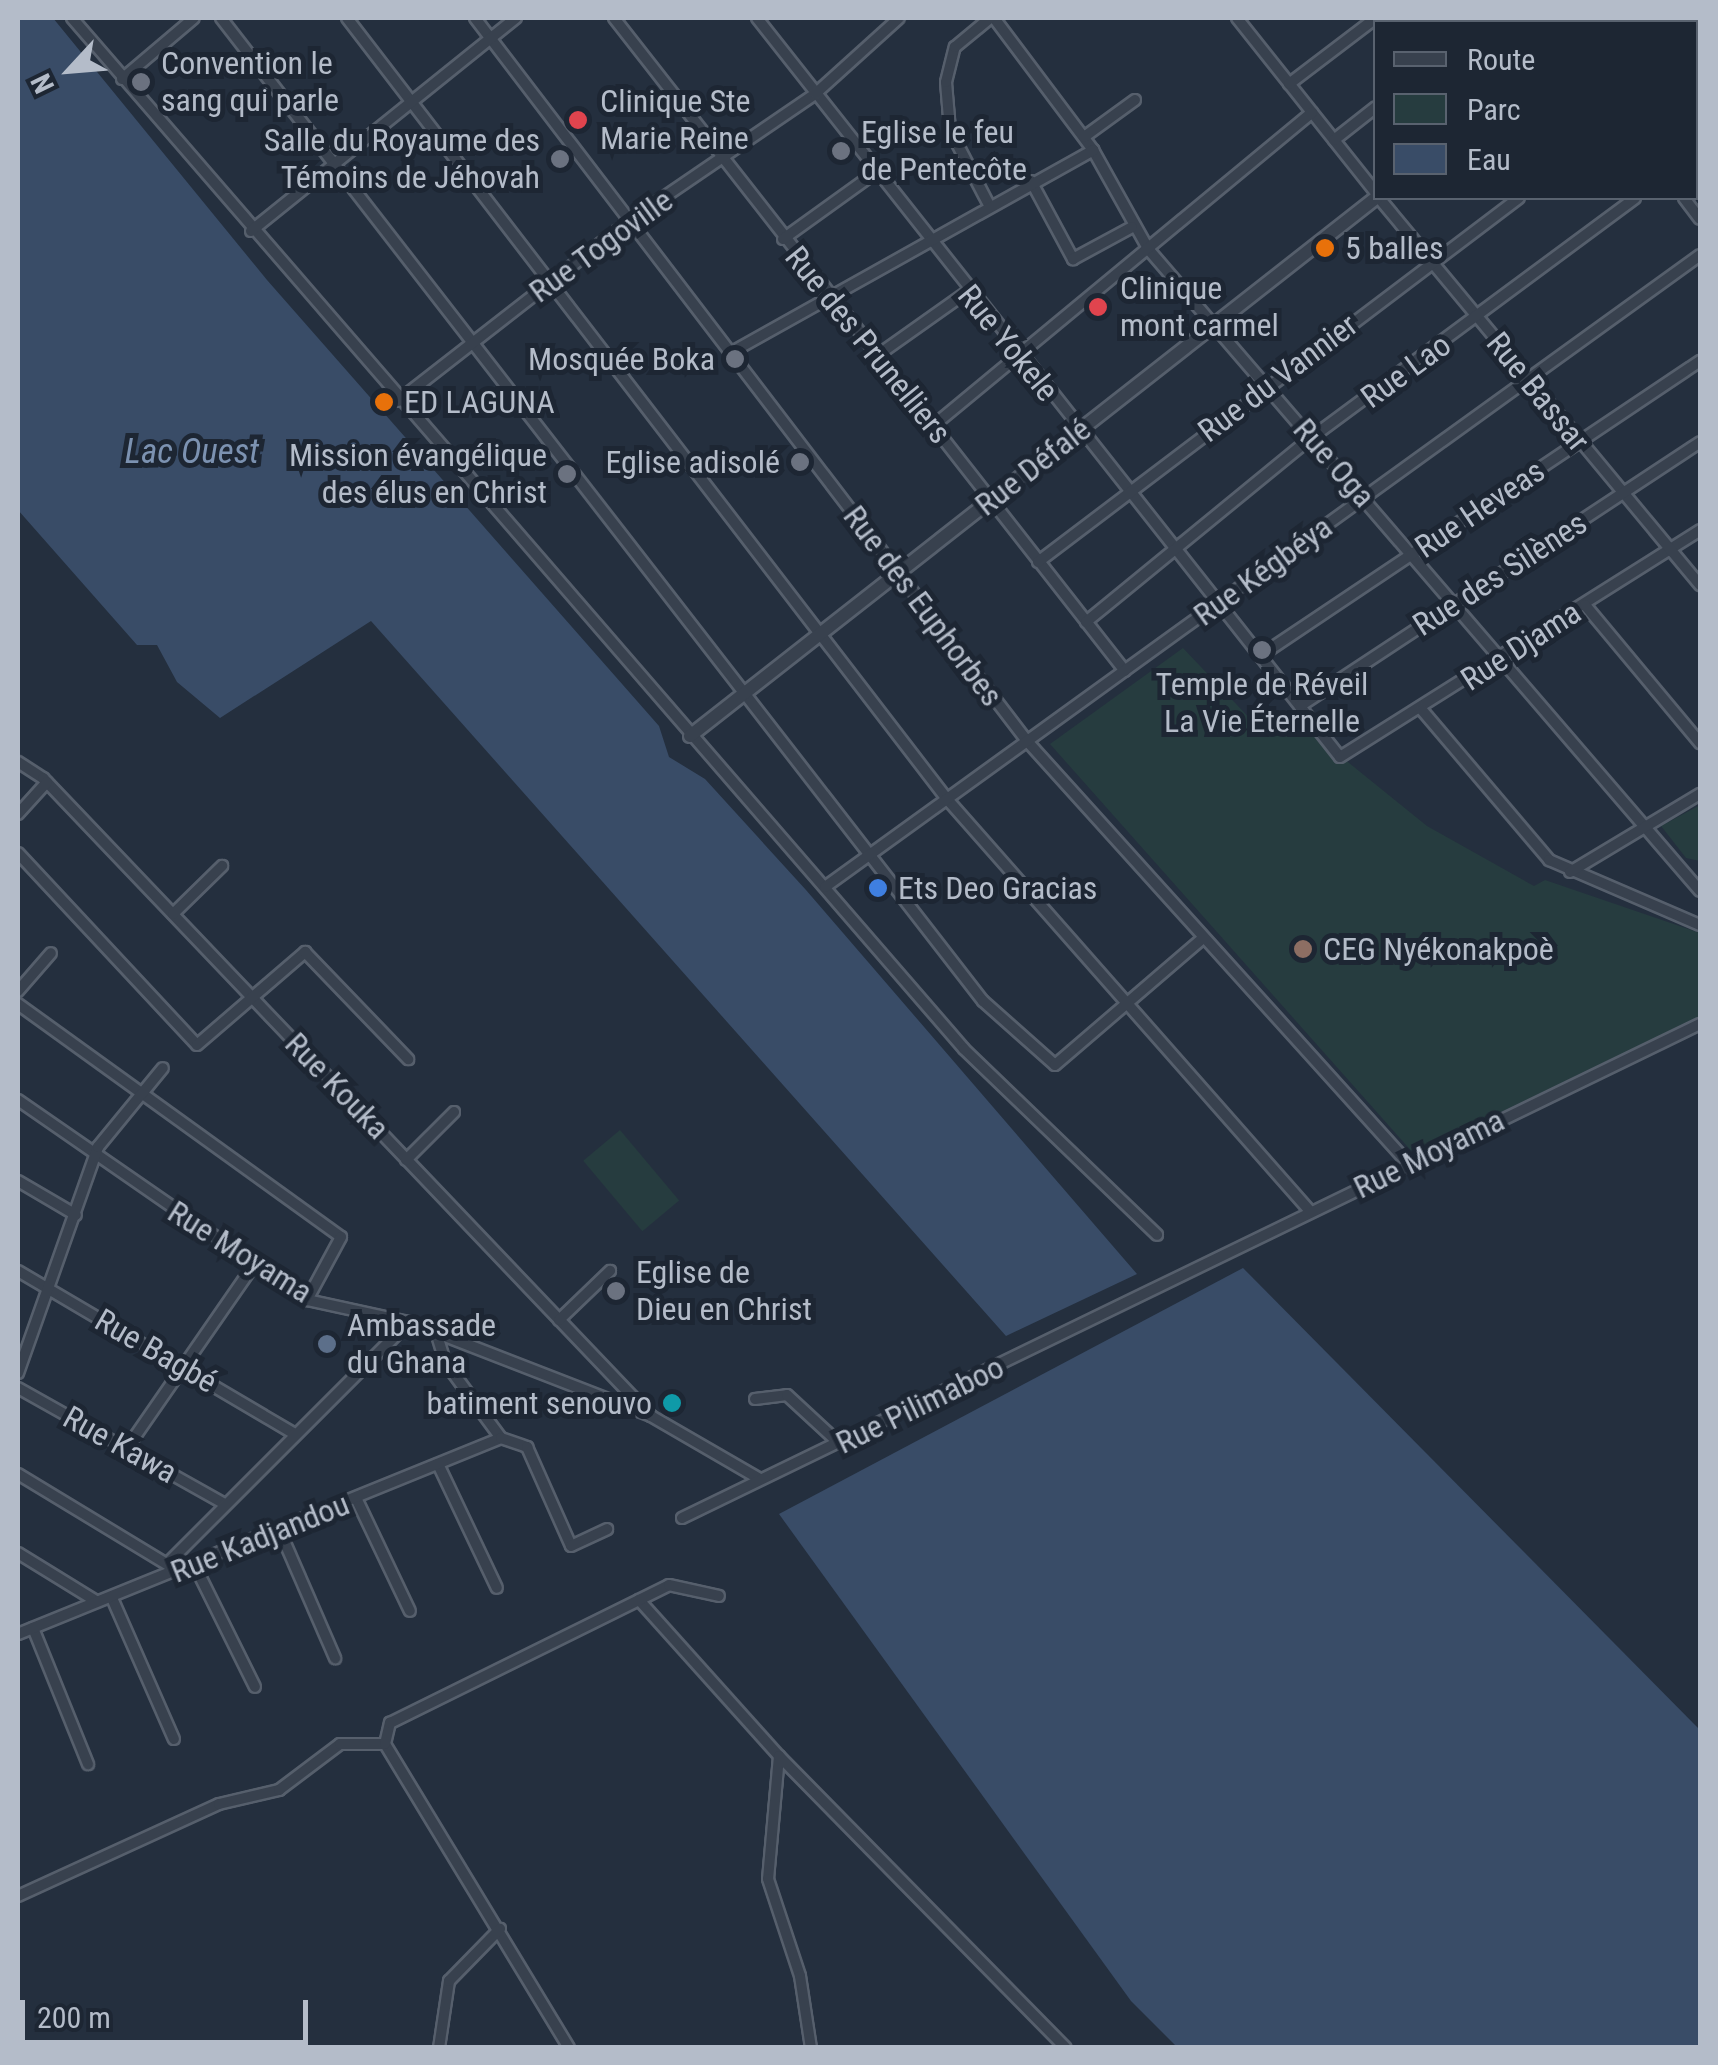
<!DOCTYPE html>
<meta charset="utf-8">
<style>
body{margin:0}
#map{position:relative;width:1718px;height:2065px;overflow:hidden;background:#242f3e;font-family:"Roboto Condensed",sans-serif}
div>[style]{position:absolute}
.green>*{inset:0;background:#263c3f;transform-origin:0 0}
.water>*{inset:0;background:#394c67}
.roads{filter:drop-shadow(2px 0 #565f6c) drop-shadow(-2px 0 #565f6c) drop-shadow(0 2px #565f6c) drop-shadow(0 -2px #565f6c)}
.minor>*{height:10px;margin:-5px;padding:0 5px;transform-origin:5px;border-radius:5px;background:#38414e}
.tertiary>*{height:12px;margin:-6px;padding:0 6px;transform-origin:6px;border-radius:6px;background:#38414e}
.dots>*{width:28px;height:28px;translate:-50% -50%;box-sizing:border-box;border:5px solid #1d2633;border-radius:50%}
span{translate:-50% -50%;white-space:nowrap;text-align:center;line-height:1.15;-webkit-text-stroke:10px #1d2633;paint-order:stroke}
.poi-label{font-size:32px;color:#b4bcc9}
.left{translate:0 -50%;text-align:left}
.right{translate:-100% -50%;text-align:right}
.street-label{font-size:32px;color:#b4bcc9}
.water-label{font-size:35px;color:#7c92b1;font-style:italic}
.frame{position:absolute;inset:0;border:20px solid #b4bcc9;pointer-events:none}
.legend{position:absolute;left:1373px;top:20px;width:325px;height:180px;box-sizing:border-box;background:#1d2633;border:2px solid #59626f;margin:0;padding:12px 18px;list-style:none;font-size:30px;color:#b4bcc9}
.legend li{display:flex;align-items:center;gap:20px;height:50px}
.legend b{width:50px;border:2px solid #59626f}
.north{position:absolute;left:20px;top:20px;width:100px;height:100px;-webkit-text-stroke:8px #1d2633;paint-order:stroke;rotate:244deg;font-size:28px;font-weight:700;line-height:40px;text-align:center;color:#b4bcc9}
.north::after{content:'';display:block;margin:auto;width:35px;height:45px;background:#b4bcc9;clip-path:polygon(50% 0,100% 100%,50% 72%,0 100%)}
.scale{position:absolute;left:20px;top:2000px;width:288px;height:45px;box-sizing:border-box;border:5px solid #b4bcc9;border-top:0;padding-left:12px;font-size:30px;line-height:35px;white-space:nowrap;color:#b4bcc9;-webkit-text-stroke:8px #1d2633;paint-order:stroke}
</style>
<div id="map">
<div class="green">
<i style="clip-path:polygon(1183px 648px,1256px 725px,1286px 712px,1427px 826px,1534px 886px,1545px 880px,1700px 933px,1700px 1016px,1414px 1154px,1050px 744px)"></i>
<i style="clip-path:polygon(1700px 805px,1700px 861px,1686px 858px,1661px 826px)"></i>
<i style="left:620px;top:1130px;width:92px;height:48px;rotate:50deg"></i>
</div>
<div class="water">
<i style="clip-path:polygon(18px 18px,53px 18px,267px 280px,659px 726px,669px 757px,705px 779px,806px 890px,1137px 1274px,1006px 1336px,371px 621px,220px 718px,177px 682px,157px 645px,137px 645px,18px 510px)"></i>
<i style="clip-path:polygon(1243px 1268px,1700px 1730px,1700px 2047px,1177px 2047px,1131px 2001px,779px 1514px)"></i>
</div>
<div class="roads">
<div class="minor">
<i style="left:72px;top:18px;width:1363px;rotate:49.13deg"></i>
<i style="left:964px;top:1049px;width:268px;rotate:43.9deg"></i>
<i style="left:221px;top:18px;width:1244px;rotate:52.22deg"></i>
<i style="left:983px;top:1001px;width:96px;rotate:41.6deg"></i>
<i style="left:1055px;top:1065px;width:192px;rotate:-40.6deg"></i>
<i style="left:347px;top:18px;width:985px;rotate:52.47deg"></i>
<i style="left:947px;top:799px;width:549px;rotate:48.62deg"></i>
<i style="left:475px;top:18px;width:910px;rotate:52.64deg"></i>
<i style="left:1027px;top:741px;width:570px;rotate:47.92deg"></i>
<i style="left:614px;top:18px;width:829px;rotate:51.96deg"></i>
<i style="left:757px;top:18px;width:941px;rotate:51.73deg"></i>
<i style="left:1340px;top:757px;width:426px;rotate:-32.2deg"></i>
<i style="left:994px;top:18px;width:165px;rotate:53.1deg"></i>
<i style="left:1093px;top:150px;width:115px;rotate:60.8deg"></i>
<i style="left:1149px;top:250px;width:845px;rotate:49.32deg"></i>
<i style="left:1237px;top:18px;width:223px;rotate:51.5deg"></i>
<i style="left:1545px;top:18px;width:6px;rotate:45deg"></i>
<i style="left:1484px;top:22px;width:8px;rotate:-30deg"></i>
<i style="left:1696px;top:62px;width:6px;rotate:-45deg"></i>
<i style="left:122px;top:79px;width:94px;rotate:-40.3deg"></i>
<i style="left:1289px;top:84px;width:109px;rotate:-37.2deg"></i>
<i style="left:1084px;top:137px;width:63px;rotate:-36deg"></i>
<i style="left:1334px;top:140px;width:53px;rotate:-38.2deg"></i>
<i style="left:1696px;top:150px;width:6px;rotate:-45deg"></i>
<i style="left:1031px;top:181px;width:89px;rotate:61.7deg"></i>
<i style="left:1073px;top:259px;width:67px;rotate:-28.5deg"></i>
<i style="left:1379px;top:198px;width:503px;rotate:50.33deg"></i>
<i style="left:1684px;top:198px;width:26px;rotate:53deg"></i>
<i style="left:988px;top:203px;width:82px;rotate:-117.5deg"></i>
<i style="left:950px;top:130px;width:48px;rotate:-94.8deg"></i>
<i style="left:946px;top:82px;width:36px;rotate:-76deg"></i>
<i style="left:955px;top:47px;width:45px;rotate:-39.6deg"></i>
<i style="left:251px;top:231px;width:340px;rotate:-38.8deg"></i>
<i style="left:783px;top:239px;width:113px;rotate:-35.7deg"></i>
<i style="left:732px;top:352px;width:414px;rotate:-29.2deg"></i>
<i style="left:878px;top:355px;width:109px;rotate:-35.3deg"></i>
<i style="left:398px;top:401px;width:293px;rotate:-37.9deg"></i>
<i style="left:629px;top:221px;width:225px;rotate:-34.3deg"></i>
<i style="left:815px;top:94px;width:113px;rotate:-42.1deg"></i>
<i style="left:933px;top:426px;width:492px;rotate:-39.6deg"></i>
<i style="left:1038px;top:562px;width:603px;rotate:-37.12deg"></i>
<i style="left:1585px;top:605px;width:180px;rotate:50.2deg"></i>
<i style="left:1086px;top:622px;width:291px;rotate:-39.3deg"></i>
<i style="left:1311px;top:438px;width:403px;rotate:-36.5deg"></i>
<i style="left:1260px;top:656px;width:530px;rotate:-33.84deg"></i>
<i style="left:1300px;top:706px;width:479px;rotate:-33.4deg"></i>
<i style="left:1422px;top:710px;width:197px;rotate:49.7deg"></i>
<i style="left:1549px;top:860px;width:164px;rotate:23.3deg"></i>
<i style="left:18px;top:762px;width:30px;rotate:33deg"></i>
<i style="left:43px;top:778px;width:881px;rotate:46.38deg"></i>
<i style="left:18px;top:814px;width:43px;rotate:-47.8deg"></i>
<i style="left:18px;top:853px;width:262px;rotate:47deg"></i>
<i style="left:197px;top:1045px;width:143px;rotate:-40.7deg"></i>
<i style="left:305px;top:952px;width:149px;rotate:46.1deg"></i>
<i style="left:1570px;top:872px;width:152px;rotate:-31deg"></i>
<i style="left:825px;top:887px;width:1079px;rotate:-35.84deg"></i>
<i style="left:173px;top:914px;width:69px;rotate:-44.4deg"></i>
<i style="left:18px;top:991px;width:50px;rotate:-49deg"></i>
<i style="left:18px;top:1004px;width:398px;rotate:35.8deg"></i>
<i style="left:341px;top:1237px;width:72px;rotate:118.4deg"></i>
<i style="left:18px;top:1100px;width:351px;rotate:34.7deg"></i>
<i style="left:307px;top:1300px;width:104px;rotate:12.2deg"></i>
<i style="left:409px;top:1322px;width:260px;rotate:21.2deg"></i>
<i style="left:651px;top:1416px;width:124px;rotate:30.1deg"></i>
<i style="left:406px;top:1160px;width:68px;rotate:-45deg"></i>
<i style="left:18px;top:1181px;width:67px;rotate:30.4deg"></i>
<i style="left:18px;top:1271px;width:319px;rotate:30.5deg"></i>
<i style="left:559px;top:1320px;width:71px;rotate:-43.9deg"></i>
<i style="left:436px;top:1332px;width:31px;rotate:73deg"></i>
<i style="left:445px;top:1362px;width:94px;rotate:53.6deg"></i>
<i style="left:18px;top:1373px;width:240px;rotate:-70.5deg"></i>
<i style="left:98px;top:1147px;width:102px;rotate:-50.6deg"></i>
<i style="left:18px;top:1388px;width:235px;rotate:29.3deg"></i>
<i style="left:755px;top:1399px;width:32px;rotate:-7deg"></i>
<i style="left:787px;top:1395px;width:72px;rotate:42.8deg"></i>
<i style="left:127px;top:1448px;width:221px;rotate:-55.3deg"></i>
<i style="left:438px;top:1464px;width:137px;rotate:64.6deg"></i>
<i style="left:18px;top:1474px;width:178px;rotate:31.2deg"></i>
<i style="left:356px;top:1498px;width:125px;rotate:64.5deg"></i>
<i style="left:682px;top:1518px;width:1132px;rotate:-25.89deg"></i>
<i style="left:279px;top:1529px;width:141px;rotate:66.5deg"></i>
<i style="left:18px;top:1553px;width:92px;rotate:31.6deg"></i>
<i style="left:168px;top:1563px;width:341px;rotate:-45deg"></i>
<i style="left:194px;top:1564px;width:137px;rotate:63.6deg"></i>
<i style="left:112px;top:1598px;width:154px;rotate:66.3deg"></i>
<i style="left:639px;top:1600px;width:210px;rotate:48.1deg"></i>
<i style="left:779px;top:1756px;width:123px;rotate:95.1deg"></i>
<i style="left:768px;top:1879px;width:102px;rotate:71.7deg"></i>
<i style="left:800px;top:1976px;width:73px;rotate:81.3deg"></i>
<i style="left:33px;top:1628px;width:147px;rotate:68deg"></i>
<i style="left:18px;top:1634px;width:521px;rotate:-22.09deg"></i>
<i style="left:501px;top:1438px;width:28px;rotate:19deg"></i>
<i style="left:527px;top:1447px;width:108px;rotate:66deg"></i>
<i style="left:571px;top:1546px;width:40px;rotate:-25deg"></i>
<i style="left:385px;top:1744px;width:355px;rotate:58.8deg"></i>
<i style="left:779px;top:1756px;width:409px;rotate:45.5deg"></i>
<i style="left:18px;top:1896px;width:221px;rotate:-24.6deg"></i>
<i style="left:219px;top:1804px;width:62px;rotate:-13.1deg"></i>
<i style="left:279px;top:1790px;width:76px;rotate:-37deg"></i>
<i style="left:340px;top:1744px;width:45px"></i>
<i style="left:385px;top:1744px;width:22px;rotate:-77deg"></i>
<i style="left:390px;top:1723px;width:311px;rotate:-26.3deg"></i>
<i style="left:669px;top:1585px;width:51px;rotate:12.4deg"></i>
<i style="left:439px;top:2048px;width:68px;rotate:-81.5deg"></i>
<i style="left:449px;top:1981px;width:73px;rotate:-45.6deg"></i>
</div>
<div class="tertiary">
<i style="left:1598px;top:22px;width:8px;rotate:-30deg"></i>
<i style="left:690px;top:736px;width:872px;rotate:-38.11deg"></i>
</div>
</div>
<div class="dots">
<i style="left:141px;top:82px;background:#6b7280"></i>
<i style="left:578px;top:120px;background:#e0444e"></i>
<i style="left:841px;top:151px;background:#6b7280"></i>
<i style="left:560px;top:159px;background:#6b7280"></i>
<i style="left:1325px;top:248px;background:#e8710a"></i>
<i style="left:1098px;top:307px;background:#e0444e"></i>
<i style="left:735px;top:359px;background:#6b7280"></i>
<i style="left:384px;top:402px;background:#e8710a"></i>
<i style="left:800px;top:462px;background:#6b7280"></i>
<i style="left:567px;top:474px;background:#6b7280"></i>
<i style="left:1262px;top:650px;background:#6b7280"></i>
<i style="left:878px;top:888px;background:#3f7fe0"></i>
<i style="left:1303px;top:949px;background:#8d6e63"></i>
<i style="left:616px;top:1291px;background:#6b7280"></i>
<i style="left:327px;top:1344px;background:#5c6f8a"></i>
<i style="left:672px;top:1403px;background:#0f9aa8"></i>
</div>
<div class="poi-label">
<span class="left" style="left:161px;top:82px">Convention le<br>sang qui parle</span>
<span class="left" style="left:600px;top:120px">Clinique Ste<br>Marie Reine</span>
<span class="left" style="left:861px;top:151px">Eglise le feu<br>de Pentecôte</span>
<span class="right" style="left:540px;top:159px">Salle du Royaume des<br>Témoins de Jéhovah</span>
<span class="left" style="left:1345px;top:248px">5 balles</span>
<span class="left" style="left:1120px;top:307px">Clinique<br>mont carmel</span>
<span class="right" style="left:715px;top:359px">Mosquée Boka</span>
<span class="left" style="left:404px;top:402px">ED LAGUNA</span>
<span class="right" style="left:547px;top:474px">Mission évangélique<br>des élus en Christ</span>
<span class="right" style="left:780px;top:462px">Eglise adisolé</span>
<span style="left:1262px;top:703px">Temple de Réveil<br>La Vie Éternelle</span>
<span class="left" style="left:898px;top:888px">Ets Deo Gracias</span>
<span class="left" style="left:1323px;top:949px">CEG Nyékonakpoè</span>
<span class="left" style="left:636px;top:1291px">Eglise de<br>Dieu en Christ</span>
<span class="left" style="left:347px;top:1344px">Ambassade<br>du Ghana</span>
<span class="right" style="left:652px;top:1403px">batiment senouvo</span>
</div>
<div class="street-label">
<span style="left:601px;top:246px;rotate:-36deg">Rue Togoville</span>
<span style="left:1008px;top:343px;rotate:51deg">Rue Yokele</span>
<span style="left:868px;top:345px;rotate:51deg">Rue des Prunelliers</span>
<span style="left:1406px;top:371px;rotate:-36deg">Rue Lao</span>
<span style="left:1278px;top:378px;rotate:-37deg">Rue du Vannier</span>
<span style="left:1538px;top:392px;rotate:51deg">Rue Bassar</span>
<span style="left:1334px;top:463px;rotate:49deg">Rue Oga</span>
<span style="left:1033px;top:467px;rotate:-38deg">Rue Défalé</span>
<span style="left:1480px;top:509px;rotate:-34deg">Rue Heveas</span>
<span style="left:1263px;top:571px;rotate:-36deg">Rue Kégbéya</span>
<span style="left:1500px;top:574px;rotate:-33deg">Rue des Silènes</span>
<span style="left:923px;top:606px;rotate:53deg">Rue des Euphorbes</span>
<span style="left:1521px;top:646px;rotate:-33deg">Rue Djama</span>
<span style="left:337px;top:1086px;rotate:46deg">Rue Kouka</span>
<span style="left:1429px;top:1154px;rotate:-26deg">Rue Moyama</span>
<span style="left:240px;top:1252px;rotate:32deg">Rue Moyama</span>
<span style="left:156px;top:1351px;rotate:30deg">Rue Bagbé</span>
<span style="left:920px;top:1405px;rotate:-26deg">Rue Pilimaboo</span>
<span style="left:120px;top:1445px;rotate:29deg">Rue Kawa</span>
<span style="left:260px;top:1538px;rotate:-22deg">Rue Kadjandou</span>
</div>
<div class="water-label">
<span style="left:192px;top:452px">Lac Ouest</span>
</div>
<div class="frame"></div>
<ul class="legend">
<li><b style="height:12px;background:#38414e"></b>Route</li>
<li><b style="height:28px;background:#263c3f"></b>Parc</li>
<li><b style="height:28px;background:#394c67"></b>Eau</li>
</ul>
<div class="north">N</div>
<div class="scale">200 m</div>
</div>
